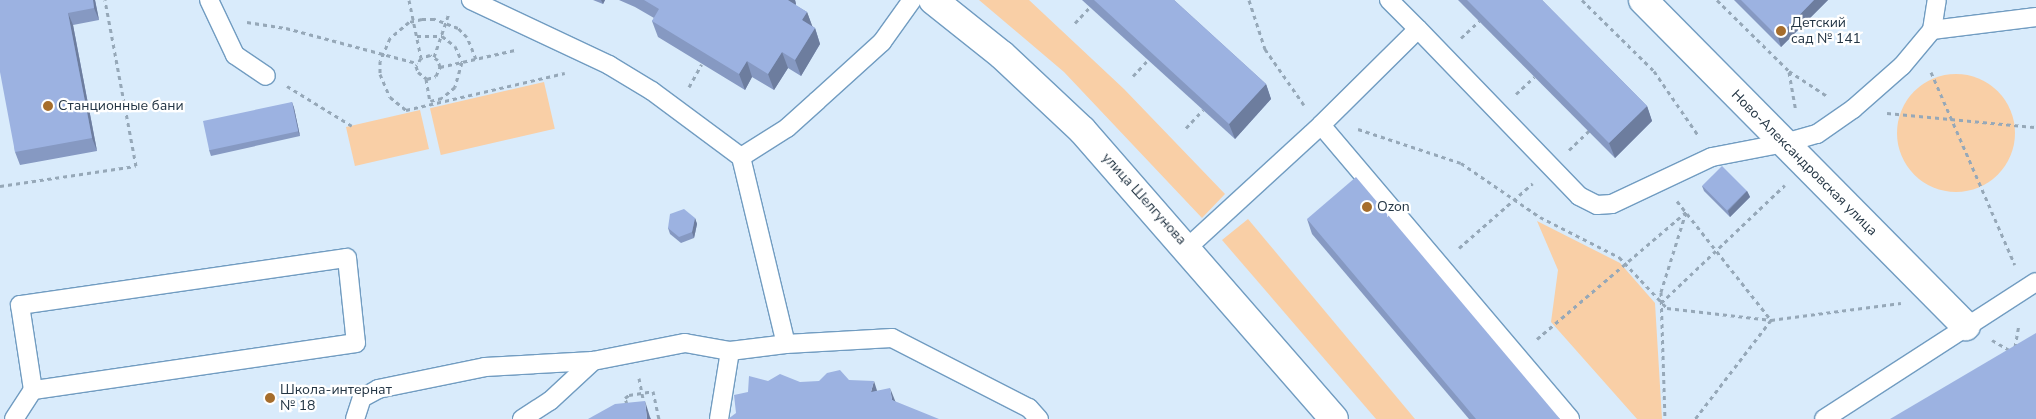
<!DOCTYPE html>
<meta charset="utf-8">
<style>
body{margin:0}
#map{position:relative;width:2036px;height:419px;overflow:hidden;background:#d9ebfb;font-family:"Nunito Sans",sans-serif}
div>[style]{position:absolute}
.green>*{inset:0;background:#f9cfa6;transform-origin:0 0}
.round{border-radius:50%}
.path>*{height:3px;margin-top:-1.5px;transform-origin:0;background:repeating-linear-gradient(90deg,#96a8b8 0 4px,transparent 0 8px)}
.roads{filter:drop-shadow(1px 0 #719cc1) drop-shadow(-1px 0 #719cc1) drop-shadow(0 1px #719cc1) drop-shadow(0 -1px #719cc1)}
.service>*{height:18px;margin:-9px;padding:0 9px;transform-origin:9px;border-radius:9px;background:#fff}
.minor>*{height:28px;margin:-14px;padding:0 14px;transform-origin:14px;border-radius:14px;background:#fff}
.wall>*{inset:0;background:#8699c2}
.shaded-wall>*{inset:0;background:#6d7d9e}
.building>*{inset:0;background:#9cb2e1;transform-origin:0 0}
.dots>*{width:14px;height:14px;translate:-50% -50%;box-sizing:border-box;border:2px solid #fff;border-radius:50%}
span{translate:-50% -50%;white-space:nowrap;text-align:center;line-height:1.15;-webkit-text-stroke:4.5px #fff;paint-order:stroke}
.poi-label{font-size:14px;color:#233544}
.left{translate:0 -50%;text-align:left}
.street-label{font-size:14px;color:#233544}
</style>
<div id="map">
<div class="green">
<i style="clip-path:polygon(979px 0,1029px 0,1124px 89px,1225px 194px,1202px 218px,1064px 72px)"></i>
<i class="round" style="left:1897px;top:74px;width:118px;height:118px"></i>
<i style="left:544px;top:82px;width:48px;height:117px;rotate:77deg"></i>
<i style="left:420px;top:110px;width:40px;height:76px;rotate:77deg"></i>
<i style="clip-path:polygon(1248px 219px,1415px 419px,1376px 419px,1222px 240px)"></i>
<i style="clip-path:polygon(1537px 221px,1620px 263px,1655px 303px,1662px 419px,1637px 419px,1551px 322px,1558px 270px)"></i>
</div>
<div class="path">
<i style="left:409px;top:0;width:59px;rotate:78.3deg"></i>
<i style="left:421px;top:58px;width:9px;rotate:122deg"></i>
<i style="left:416px;top:66px;width:6px;rotate:72deg"></i>
<i style="left:418px;top:72px;width:11px;rotate:38deg"></i>
<i style="left:427px;top:79px;width:9px;rotate:-18deg"></i>
<i style="left:436px;top:76px;width:10px;rotate:-66deg"></i>
<i style="left:440px;top:67px;width:7px;rotate:-106deg"></i>
<i style="left:438px;top:60px;width:9px;rotate:-148deg"></i>
<i style="left:430px;top:55px;width:9px;rotate:162deg"></i>
<i style="left:1249px;top:0;width:52px;rotate:71.9deg"></i>
<i style="left:1265px;top:49px;width:68px;rotate:55.1deg"></i>
<i style="left:1582px;top:0;width:101px;rotate:44.6deg"></i>
<i style="left:1654px;top:71px;width:78px;rotate:55.5deg"></i>
<i style="left:1717px;top:0;width:101px;rotate:44.6deg"></i>
<i style="left:1789px;top:71px;width:45px;rotate:33.3deg"></i>
<i style="left:247px;top:22px;width:39px;rotate:9deg"></i>
<i style="left:286px;top:28px;width:136px;rotate:15deg"></i>
<i style="left:1075px;top:23px;width:22px;rotate:-47deg"></i>
<i style="left:417px;top:36px;width:25px"></i>
<i style="left:442px;top:36px;width:16px;rotate:38deg"></i>
<i style="left:455px;top:46px;width:17px;rotate:66deg"></i>
<i style="left:462px;top:62px;width:26px;rotate:106deg"></i>
<i style="left:455px;top:87px;width:17px;rotate:140deg"></i>
<i style="left:442px;top:98px;width:12px;rotate:166deg"></i>
<i style="left:1461px;top:38px;width:25px;rotate:-43deg"></i>
<i style="left:434px;top:57px;width:46px;rotate:-71.2deg"></i>
<i style="left:476px;top:59px;width:24px;rotate:-112deg"></i>
<i style="left:467px;top:37px;width:13px;rotate:-135deg"></i>
<i style="left:458px;top:28px;width:26px;rotate:-159deg"></i>
<i style="left:434px;top:19px;width:12px;rotate:180deg"></i>
<i style="left:422px;top:19px;width:13px;rotate:167deg"></i>
<i style="left:409px;top:22px;width:25px;rotate:140deg"></i>
<i style="left:390px;top:38px;width:25px;rotate:113deg"></i>
<i style="left:380px;top:61px;width:13px;rotate:90deg"></i>
<i style="left:380px;top:74px;width:25px;rotate:67deg"></i>
<i style="left:390px;top:97px;width:21px;rotate:39deg"></i>
<i style="left:406px;top:110px;width:163px;rotate:-13.1deg"></i>
<i style="left:440px;top:67px;width:77px;rotate:-12.8deg"></i>
<i style="left:1789px;top:72px;width:39px;rotate:80deg"></i>
<i style="left:1931px;top:72px;width:210px;rotate:66.5deg"></i>
<i style="left:1133px;top:76px;width:22px;rotate:-47deg"></i>
<i style="left:426px;top:79px;width:23px;rotate:80deg"></i>
<i style="left:287px;top:86px;width:76px;rotate:31.6deg"></i>
<i style="left:689px;top:87px;width:26px;rotate:-61deg"></i>
<i style="left:1516px;top:94px;width:25px;rotate:-43deg"></i>
<i style="left:1887px;top:113px;width:150px;rotate:5.4deg"></i>
<i style="left:1186px;top:128px;width:25px;rotate:-47deg"></i>
<i style="left:1358px;top:129px;width:108px;rotate:18.3deg"></i>
<i style="left:1461px;top:163px;width:96px;rotate:34.4deg"></i>
<i style="left:1540px;top:217px;width:89px;rotate:26.9deg"></i>
<i style="left:1619px;top:257px;width:70px;rotate:46.7deg"></i>
<i style="left:1667px;top:308px;width:105px;rotate:6.6deg"></i>
<i style="left:1771px;top:320px;width:131px;rotate:-7.5deg"></i>
<i style="left:1569px;top:150px;width:28px;rotate:-44deg"></i>
<i style="left:0;top:186px;width:137px;rotate:-8.4deg"></i>
<i style="left:136px;top:166px;width:169px;rotate:-100.6deg"></i>
<i style="left:1677px;top:201px;width:152px;rotate:51.7deg"></i>
<i style="left:1771px;top:320px;width:125px;rotate:127.5deg"></i>
<i style="left:1459px;top:248px;width:98px;rotate:-41.3deg"></i>
<i style="left:1661px;top:303px;width:171px;rotate:-43.6deg"></i>
<i style="left:1537px;top:339px;width:196px;rotate:-40.4deg"></i>
<i style="left:1686px;top:212px;width:84px;rotate:107.4deg"></i>
<i style="left:1661px;top:292px;width:127px;rotate:88.2deg"></i>
<i style="left:1992px;top:340px;width:22px;rotate:30deg"></i>
<i style="left:2015px;top:347px;width:23px;rotate:-80deg"></i>
<i style="left:639px;top:378px;width:26px;rotate:79deg"></i>
<i style="left:627px;top:404px;width:6px;rotate:-108deg"></i>
<i style="left:625px;top:398px;width:5px;rotate:-37deg"></i>
<i style="left:629px;top:395px;width:24px;rotate:-9deg"></i>
<i style="left:653px;top:391px;width:29px;rotate:78deg"></i>
</div>
<div class="roads">
<div class="service">
<i style="left:209px;top:0;width:61px;rotate:64.7deg"></i>
<i style="left:235px;top:55px;width:37px;rotate:34deg"></i>
<i style="left:471px;top:0;width:153px;rotate:25.2deg"></i>
<i style="left:609px;top:65px;width:50px;rotate:31.2deg"></i>
<i style="left:652px;top:91px;width:111px;rotate:36.6deg"></i>
<i style="left:912px;top:0;width:52px;rotate:125.5deg"></i>
<i style="left:882px;top:42px;width:88px;rotate:137.8deg"></i>
<i style="left:817px;top:101px;width:40px;rotate:138deg"></i>
<i style="left:787px;top:128px;width:54px;rotate:147.8deg"></i>
<i style="left:741px;top:157px;width:192px;rotate:76.5deg"></i>
<i style="left:786px;top:344px;width:106px;rotate:-3.2deg"></i>
<i style="left:892px;top:338px;width:154px;rotate:27.1deg"></i>
<i style="left:1029px;top:408px;width:15px;rotate:48deg"></i>
<i style="left:1389px;top:0;width:41px;rotate:45deg"></i>
<i style="left:1932px;top:30px;width:30px;rotate:-81deg"></i>
<i style="left:1321px;top:125px;width:136px;rotate:-44.7deg"></i>
<i style="left:1418px;top:29px;width:232px;rotate:46deg"></i>
<i style="left:1579px;top:196px;width:20px;rotate:27deg"></i>
<i style="left:1597px;top:205px;width:15px;rotate:-4deg"></i>
<i style="left:1612px;top:204px;width:110px;rotate:-25.2deg"></i>
<i style="left:1712px;top:157px;width:74px;rotate:-10.9deg"></i>
<i style="left:1785px;top:143px;width:33px;rotate:-16deg"></i>
<i style="left:1817px;top:134px;width:44px;rotate:-34.8deg"></i>
<i style="left:1853px;top:109px;width:65px;rotate:-41.3deg"></i>
<i style="left:1902px;top:66px;width:47px;rotate:-50.2deg"></i>
<i style="left:1932px;top:30px;width:105px;rotate:-7.1deg"></i>
<i style="left:1187px;top:248px;width:182px;rotate:-42.5deg"></i>
<i style="left:1321px;top:125px;width:385px;rotate:49.7deg"></i>
<i style="left:14px;top:419px;width:35px;rotate:-57deg"></i>
<i style="left:33px;top:390px;width:86px;rotate:-98.7deg"></i>
<i style="left:20px;top:305px;width:330px;rotate:-8.2deg"></i>
<i style="left:347px;top:258px;width:85px;rotate:84deg"></i>
<i style="left:356px;top:343px;width:326px;rotate:171.7deg"></i>
<i style="left:355px;top:419px;width:22px;rotate:-72deg"></i>
<i style="left:362px;top:398px;width:18px;rotate:-29deg"></i>
<i style="left:378px;top:389px;width:109px;rotate:-11.6deg"></i>
<i style="left:485px;top:367px;width:108px;rotate:-3.2deg"></i>
<i style="left:593px;top:361px;width:94px;rotate:-11.1deg"></i>
<i style="left:685px;top:343px;width:46px;rotate:10.1deg"></i>
<i style="left:522px;top:419px;width:33px;rotate:-33deg"></i>
<i style="left:550px;top:401px;width:59px;rotate:-42.9deg"></i>
<i style="left:719px;top:419px;width:69px;rotate:-80.8deg"></i>
<i style="left:730px;top:351px;width:56px;rotate:-7.1deg"></i>
<i style="left:1824px;top:419px;width:252px;rotate:-32.9deg"></i>
</div>
<div class="minor">
<i style="left:933px;top:0;width:88px;rotate:38.6deg"></i>
<i style="left:1002px;top:55px;width:110px;rotate:43.2deg"></i>
<i style="left:1082px;top:130px;width:383px;rotate:48.9deg"></i>
<i style="left:1643px;top:0;width:459px;rotate:45.3deg"></i>
</div>
</div>
<div class="wall">
<i style="clip-path:polygon(0 0,95px 0,99px 20px,73px 25px,97px 151px,20px 165px,15px 152px)"></i>
<i style="clip-path:polygon(593px 0,605px 0,603px 4px)"></i>
<i style="clip-path:polygon(619px 0,795px 0,796px 4px,795px 5px,807px 12px,812px 26px,815px 28px,820px 44px,801px 76px,788px 68px,774px 90px,752px 77px,745px 90px,658px 37px,652px 21px,654px 18px,635px 7px)"></i>
<i style="clip-path:polygon(1082px 0,1174px 0,1266px 84px,1271px 99px,1235px 139px)"></i>
<i style="clip-path:polygon(1458px 0,1542px 0,1647px 106px,1652px 121px,1615px 158px)"></i>
<i style="clip-path:polygon(1734px 0,1828px 0,1781px 47px)"></i>
<i style="clip-path:polygon(292px 102px,294px 108px,300px 136px,211px 156px,209px 150px)"></i>
<i style="clip-path:polygon(1702px 186px,1747px 191px,1750px 197px,1730px 217px,1704px 191px)"></i>
<i style="clip-path:polygon(695px 218px,697px 224px,694px 238px,681px 243px,670px 234px,668px 228px)"></i>
<i style="clip-path:polygon(1307px 219px,1560px 419px,1469px 419px,1312px 234px)"></i>
</div>
<div class="shaded-wall">
<i style="clip-path:polygon(93px 0,95px 0,99px 20px,94px 8px)"></i>
<i style="clip-path:polygon(601px 0,605px 0,603px 4px)"></i>
<i style="clip-path:polygon(785px 0,795px 0,796px 4px,790px 14px)"></i>
<i style="clip-path:polygon(1814px 0,1828px 0,1781px 47px,1778px 37px)"></i>
<i style="clip-path:polygon(807px 12px,813px 28px,802px 20px)"></i>
<i style="clip-path:polygon(68px 13px,73px 25px,97px 151px,92px 138px)"></i>
<i style="clip-path:polygon(815px 28px,820px 44px,801px 76px,795px 60px)"></i>
<i style="clip-path:polygon(782px 52px,788px 68px,774px 90px,768px 74px)"></i>
<i style="clip-path:polygon(747px 61px,752px 77px,745px 90px,739px 74px)"></i>
<i style="clip-path:polygon(1266px 84px,1271px 99px,1235px 139px,1229px 124px)"></i>
<i style="clip-path:polygon(292px 102px,294px 108px,300px 136px,298px 131px)"></i>
<i style="clip-path:polygon(1647px 106px,1652px 121px,1615px 158px,1609px 143px)"></i>
<i style="clip-path:polygon(1747px 191px,1750px 197px,1730px 217px,1728px 211px)"></i>
<i style="clip-path:polygon(695px 218px,697px 224px,694px 238px,692px 232px)"></i>
<i style="clip-path:polygon(874px 381px,879px 397px,871px 392px)"></i>
<i style="clip-path:polygon(890px 388px,896px 403px,892px 400px)"></i>
<i style="clip-path:polygon(645px 401px,650px 417px,651px 419px,647px 419px)"></i>
</div>
<div class="building">
<i style="clip-path:polygon(0 0,93px 0,94px 8px,68px 13px,92px 138px,15px 152px,0 72px)"></i>
<i style="clip-path:polygon(644px 0,788px 0,807px 12px,802px 20px,815px 28px,795px 60px,782px 52px,768px 74px,747px 61px,739px 74px,652px 21px,659px 9px)"></i>
<i style="clip-path:polygon(1094px 0,1174px 0,1266px 84px,1229px 124px)"></i>
<i style="clip-path:polygon(1467px 0,1542px 0,1647px 106px,1609px 143px)"></i>
<i style="clip-path:polygon(1741px 0,1814px 0,1778px 37px)"></i>
<i style="left:292px;top:102px;width:30px;height:91px;rotate:78deg"></i>
<i style="left:1722px;top:166px;width:35px;height:28px;rotate:45deg"></i>
<i style="clip-path:polygon(1356px 177px,1560px 419px,1476px 419px,1307px 219px)"></i>
<i style="clip-path:polygon(684px 209px,695px 218px,692px 232px,679px 237px,668px 228px,670px 214px)"></i>
<i style="clip-path:polygon(2036px 333px,2036px 419px,1890px 419px)"></i>
<i style="clip-path:polygon(840px 370px,849px 380px,874px 381px,871px 392px,890px 388px,892px 400px,939px 419px,728px 419px,736px 413px,734px 395px,748px 392px,749px 376px,768px 381px,780px 374px,800px 382px,819px 381px,827px 373px)"></i>
<i style="clip-path:polygon(645px 401px,647px 419px,588px 419px,615px 404px)"></i>
</div>
<div class="dots">
<i style="left:1781px;top:31px;background:#a66d2c"></i>
<i style="left:48px;top:106px;background:#a66d2c"></i>
<i style="left:1367px;top:207px;background:#a66d2c"></i>
<i style="left:270px;top:398px;background:#a66d2c"></i>
</div>
<div class="poi-label">
<span class="left" style="left:1791px;top:31px">Детский<br>сад № 141</span>
<span class="left" style="left:58px;top:106px">Станционные бани</span>
<span class="left" style="left:1377px;top:207px">Ozon</span>
<span class="left" style="left:280px;top:398px">Школа-интернат<br>№ 18</span>
</div>
<div class="street-label">
<span style="left:1804px;top:163px;rotate:45deg">Ново-Александровская улица</span>
<span style="left:1144px;top:199px;rotate:48deg">улица Шелгунова</span>
</div>
</div>
